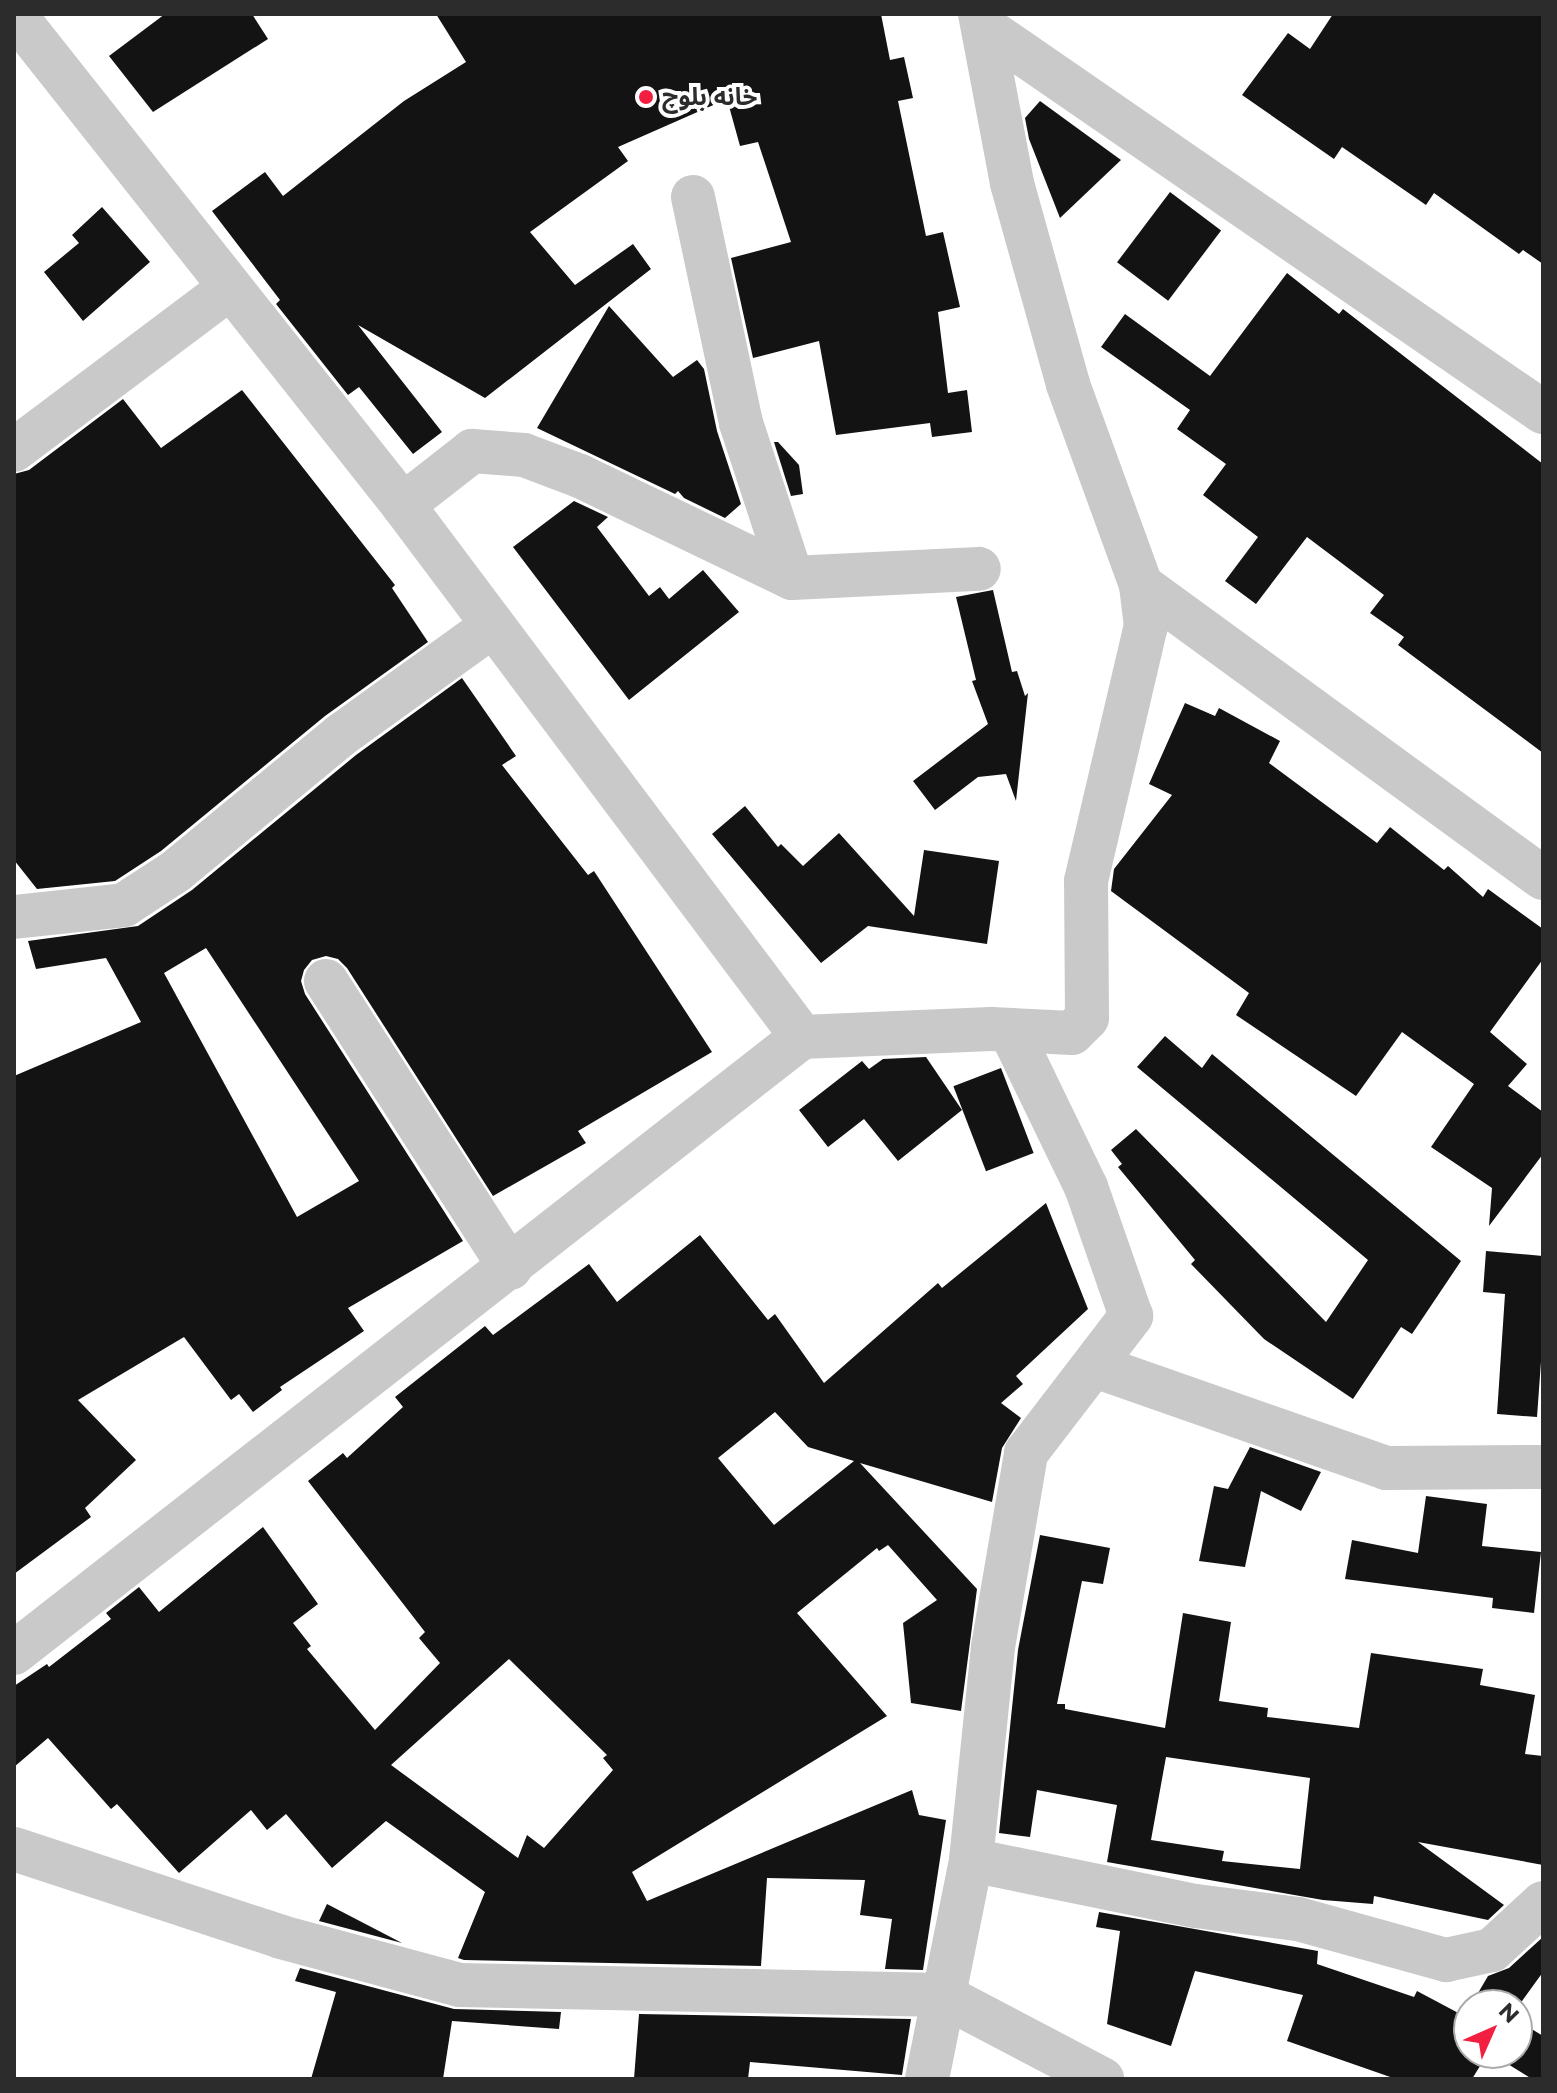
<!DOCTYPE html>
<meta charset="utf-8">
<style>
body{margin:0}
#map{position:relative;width:1557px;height:2093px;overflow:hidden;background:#fff;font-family:Montserrat,"Noto Sans Arabic",sans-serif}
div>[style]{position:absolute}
.building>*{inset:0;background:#131313;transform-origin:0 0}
.minor>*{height:44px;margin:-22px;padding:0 22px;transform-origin:22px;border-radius:22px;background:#c9c9c9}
.dots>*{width:22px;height:22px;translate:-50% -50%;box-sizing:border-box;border:4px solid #fff;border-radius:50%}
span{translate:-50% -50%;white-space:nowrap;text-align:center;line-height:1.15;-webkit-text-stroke:8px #fff;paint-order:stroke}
.poi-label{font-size:24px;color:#2c2c2c;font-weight:700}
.left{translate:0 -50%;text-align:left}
.frame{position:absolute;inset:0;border:16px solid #2c2c2c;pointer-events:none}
.north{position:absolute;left:1453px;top:1989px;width:80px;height:80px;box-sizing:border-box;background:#fff;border:2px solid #ababab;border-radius:50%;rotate:45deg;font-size:22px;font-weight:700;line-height:32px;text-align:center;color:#2c2c2c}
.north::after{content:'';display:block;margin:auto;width:28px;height:36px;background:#f31f40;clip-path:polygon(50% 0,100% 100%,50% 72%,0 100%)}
</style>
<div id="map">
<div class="building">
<i style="clip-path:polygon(165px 14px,252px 14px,268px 39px,153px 112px,109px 56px)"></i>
<i style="clip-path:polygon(436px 14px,881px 14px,890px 60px,904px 57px,913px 98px,898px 101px,926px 236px,943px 232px,960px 307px,938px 312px,948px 393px,967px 390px,972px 432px,932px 437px,930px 423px,836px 435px,819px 341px,753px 358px,731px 258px,791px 242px,758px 142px,740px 146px,727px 99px,618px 147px,628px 161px,530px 232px,575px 285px,633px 244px,651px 269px,485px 398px,358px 325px,442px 432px,413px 454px,359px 387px,348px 395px,276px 304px,280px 300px,212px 211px,265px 172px,283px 196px,404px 101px,466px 62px)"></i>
<i style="clip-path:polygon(1333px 14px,1543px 14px,1543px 264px,1523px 250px,1519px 254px,1434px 193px,1426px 205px,1342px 147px,1334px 159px,1242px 95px,1288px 33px,1310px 49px)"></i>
<i style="clip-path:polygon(1040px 101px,1121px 160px,1060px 218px,1029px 139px,1025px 118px)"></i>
<i style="left:1170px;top:192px;width:64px;height:88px;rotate:37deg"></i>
<i style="clip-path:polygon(102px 207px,150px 262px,83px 321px,44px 272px,79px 243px,72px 235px)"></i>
<i style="clip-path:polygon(1287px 273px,1339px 314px,1343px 309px,1543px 464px,1543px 753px,1398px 645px,1404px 637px,1370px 613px,1384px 595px,1307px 537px,1256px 604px,1225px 581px,1258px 537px,1203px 495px,1226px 464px,1177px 429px,1190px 410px,1101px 347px,1125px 314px,1210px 376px)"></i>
<i style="clip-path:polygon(609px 306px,673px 377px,697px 360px,704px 369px,717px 431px,741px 504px,725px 518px,684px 498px,678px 491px,675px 494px,537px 428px)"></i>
<i style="clip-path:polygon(242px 390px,395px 585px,392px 588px,428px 642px,325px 716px,161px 851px,115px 881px,37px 889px,14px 860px,14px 474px,29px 470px,123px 399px,161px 448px)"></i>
<i style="clip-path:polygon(774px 442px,778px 442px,799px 465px,803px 494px,791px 496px)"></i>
<i style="clip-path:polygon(574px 501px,608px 517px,597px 527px,649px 596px,660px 587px,669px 599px,703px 570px,739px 612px,629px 700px,513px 547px)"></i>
<i style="clip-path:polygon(993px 590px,1012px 672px,1017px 671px,1025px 696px,1028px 693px,1016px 801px,1006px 774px,978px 777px,935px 810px,913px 781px,988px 724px,972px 681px,976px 680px,956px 597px)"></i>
<i style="clip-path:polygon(evenodd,462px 678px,516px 756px,502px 765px,588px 875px,594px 871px,712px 1052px,578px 1131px,586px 1143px,493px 1196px,347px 968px,338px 959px,326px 956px,312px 960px,304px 970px,301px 981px,305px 994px,463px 1241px,348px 1308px,364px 1331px,280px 1387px,282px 1390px,253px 1412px,239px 1394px,231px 1400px,184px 1337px,78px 1400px,136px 1460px,85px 1508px,91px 1517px,14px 1574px,14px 1076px,141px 1022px,106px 958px,36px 969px,28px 941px,138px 926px,192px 890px,356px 755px,462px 678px,206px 948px,359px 1181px,297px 1217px,164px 973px,206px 948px)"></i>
<i style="clip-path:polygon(1185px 703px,1215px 716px,1219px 708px,1280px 741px,1269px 763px,1377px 843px,1390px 827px,1444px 870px,1448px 866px,1483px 897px,1488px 889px,1543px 929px,1543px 959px,1490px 1032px,1527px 1064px,1508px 1086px,1543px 1112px,1543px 1154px,1489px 1226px,1492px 1188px,1431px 1147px,1474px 1084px,1402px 1032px,1356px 1096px,1236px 1015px,1249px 993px,1111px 891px,1114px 869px,1172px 795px,1149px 784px)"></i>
<i style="clip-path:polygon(745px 806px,778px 847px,781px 844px,803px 866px,839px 833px,914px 916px,924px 850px,999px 861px,987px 944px,868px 926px,821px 963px,712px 834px)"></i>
<i style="clip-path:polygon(1165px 1036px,1202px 1068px,1212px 1054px,1461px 1261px,1412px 1334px,1401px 1327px,1353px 1399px,1264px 1339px,1191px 1264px,1195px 1260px,1118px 1167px,1122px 1164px,1111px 1150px,1136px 1129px,1326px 1322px,1368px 1260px,1137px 1067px)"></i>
<i style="clip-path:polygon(926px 1057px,962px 1110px,898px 1161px,864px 1119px,828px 1147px,799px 1110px,862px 1061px,869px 1069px,883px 1059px)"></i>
<i style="left:1001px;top:1068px;width:91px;height:51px;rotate:69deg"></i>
<i style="clip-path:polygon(evenodd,1046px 1203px,1088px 1309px,1016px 1376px,1023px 1384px,1001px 1403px,1021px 1418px,1002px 1448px,992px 1502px,860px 1463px,977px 1589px,961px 1711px,911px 1703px,903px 1623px,937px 1600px,888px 1545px,879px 1551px,877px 1548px,797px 1613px,887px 1716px,632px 1872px,647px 1901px,912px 1790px,919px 1815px,946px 1820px,923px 1970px,885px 1969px,892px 1919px,860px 1915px,865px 1880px,767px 1878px,761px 1966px,464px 1960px,458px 1958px,485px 1892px,386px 1821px,332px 1868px,286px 1814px,267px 1830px,251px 1810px,179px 1873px,117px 1804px,111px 1809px,48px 1738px,14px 1767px,14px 1686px,47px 1664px,49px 1667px,111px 1619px,106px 1613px,139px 1587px,159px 1612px,263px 1527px,318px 1604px,293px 1623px,311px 1646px,307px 1649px,375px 1730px,440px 1663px,419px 1638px,425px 1632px,308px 1481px,343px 1453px,347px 1458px,403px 1407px,395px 1397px,485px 1326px,493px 1335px,589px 1264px,617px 1302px,700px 1235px,768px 1320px,775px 1314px,824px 1383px,938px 1283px,942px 1288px,1046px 1203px,775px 1412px,808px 1447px,854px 1461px,774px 1525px,718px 1458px,775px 1412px,1046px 1203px,509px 1659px,607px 1755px,603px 1758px,613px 1770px,544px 1848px,527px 1835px,518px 1858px,391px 1765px,509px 1659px)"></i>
<i style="clip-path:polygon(1486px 1251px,1543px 1256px,1543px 1334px,1537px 1417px,1497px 1414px,1505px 1294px,1483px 1292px)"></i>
<i style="clip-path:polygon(1250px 1447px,1321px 1472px,1301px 1511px,1261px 1491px,1245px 1567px,1199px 1561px,1214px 1486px,1228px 1489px)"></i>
<i style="clip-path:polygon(1426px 1496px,1487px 1504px,1482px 1546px,1541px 1552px,1534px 1613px,1492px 1608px,1493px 1598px,1345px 1579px,1352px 1540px,1418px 1553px)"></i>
<i style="clip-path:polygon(evenodd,1040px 1535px,1110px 1548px,1103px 1584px,1082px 1581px,1057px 1704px,1065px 1704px,1065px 1709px,1165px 1728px,1183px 1613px,1231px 1622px,1219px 1701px,1268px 1708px,1267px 1717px,1359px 1728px,1371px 1653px,1483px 1669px,1480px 1685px,1535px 1695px,1525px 1754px,1543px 1756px,1543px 1865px,1418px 1842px,1504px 1905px,1488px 1920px,1374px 1896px,1373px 1904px,1323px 1900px,1107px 1862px,1117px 1805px,1037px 1790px,1030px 1837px,999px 1833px,1018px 1650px,1040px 1535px,1166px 1757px,1310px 1778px,1300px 1869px,1222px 1861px,1224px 1851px,1151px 1840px,1166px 1757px)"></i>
<i style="clip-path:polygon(327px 1904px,402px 1943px,319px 1921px)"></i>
<i style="clip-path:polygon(1099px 1912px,1318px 1951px,1317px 1964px,1414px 1997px,1417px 1991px,1464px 2016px,1469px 2008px,1469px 2053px,1488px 2053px,1472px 2079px,1396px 2079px,1287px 2041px,1303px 1995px,1195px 1971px,1171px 2046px,1107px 2024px,1120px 1931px,1096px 1927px)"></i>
<i style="clip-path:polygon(1543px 1937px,1543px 1972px,1517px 2008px,1517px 2005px,1471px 2005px,1488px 1976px,1509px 1968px)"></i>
<i style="clip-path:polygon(300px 1968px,454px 2009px,561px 2012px,559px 2029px,452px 2021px,443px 2079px,311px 2079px,336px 1992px,295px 1981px)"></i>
<i style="clip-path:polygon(639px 2014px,911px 2019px,902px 2075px,750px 2062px,748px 2079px,634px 2079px)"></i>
<i style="clip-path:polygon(1517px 2020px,1543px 2036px,1543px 2079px,1532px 2079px,1490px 2053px,1517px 2053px)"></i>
</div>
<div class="minor">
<i style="left:14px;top:14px;width:626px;rotate:51.61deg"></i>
<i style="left:403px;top:505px;width:665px;rotate:53.13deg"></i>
<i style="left:984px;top:27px;width:679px;rotate:34.56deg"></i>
<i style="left:693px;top:197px;width:231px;rotate:78deg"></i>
<i style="left:741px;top:423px;width:163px;rotate:71.8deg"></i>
<i style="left:14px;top:450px;width:270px;rotate:-36.9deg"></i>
<i style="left:403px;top:505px;width:88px;rotate:-38deg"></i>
<i style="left:472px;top:451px;width:52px;rotate:4.4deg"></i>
<i style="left:524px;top:455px;width:60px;rotate:20.6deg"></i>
<i style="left:580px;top:476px;width:235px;rotate:25.7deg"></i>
<i style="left:792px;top:578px;width:187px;rotate:-2.8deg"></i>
<i style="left:1141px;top:585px;width:497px;rotate:36.1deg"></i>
<i style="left:14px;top:917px;width:111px;rotate:-6.2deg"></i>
<i style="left:124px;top:905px;width:62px;rotate:-33.2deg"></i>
<i style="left:176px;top:871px;width:214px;rotate:-39.5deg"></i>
<i style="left:341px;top:735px;width:185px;rotate:-35.8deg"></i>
<i style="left:326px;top:981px;width:341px;rotate:57.3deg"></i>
<i style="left:1095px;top:1366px;width:308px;rotate:19.3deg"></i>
<i style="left:1386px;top:1468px;width:157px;rotate:-0.4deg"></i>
<i style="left:14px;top:1653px;width:1000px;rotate:-38.02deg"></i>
<i style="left:802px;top:1037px;width:189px;rotate:-2.4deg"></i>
<i style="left:991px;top:1029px;width:81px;rotate:2.8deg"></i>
<i style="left:1072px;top:1033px;width:21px;rotate:-45deg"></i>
<i style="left:1087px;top:1018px;width:137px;rotate:-90.4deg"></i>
<i style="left:1086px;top:881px;width:262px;rotate:-76.8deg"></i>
<i style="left:1146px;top:626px;width:41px;rotate:-97deg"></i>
<i style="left:1141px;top:585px;width:214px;rotate:-110deg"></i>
<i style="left:1068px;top:384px;width:209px;rotate:-105.6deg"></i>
<i style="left:1012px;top:183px;width:172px;rotate:-100.7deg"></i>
<i style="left:14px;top:1849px;width:281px;rotate:18.2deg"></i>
<i style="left:281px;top:1937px;width:185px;rotate:15deg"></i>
<i style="left:460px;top:1985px;width:482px;rotate:1.2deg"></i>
<i style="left:942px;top:1995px;width:181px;rotate:27.7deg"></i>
<i style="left:971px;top:1860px;width:230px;rotate:11.6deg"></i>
<i style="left:1196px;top:1906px;width:103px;rotate:7.3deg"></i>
<i style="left:1298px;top:1919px;width:154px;rotate:15.5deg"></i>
<i style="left:1446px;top:1960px;width:47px;rotate:-12.3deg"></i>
<i style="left:1492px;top:1950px;width:69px;rotate:-42.7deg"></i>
<i style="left:927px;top:2079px;width:223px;rotate:-78.6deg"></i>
<i style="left:971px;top:1860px;width:214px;rotate:-84.1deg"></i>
<i style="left:993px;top:1647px;width:197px;rotate:-80.3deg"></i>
<i style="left:1026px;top:1453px;width:173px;rotate:-52.5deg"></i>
<i style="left:1131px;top:1316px;width:137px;rotate:-109.2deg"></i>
<i style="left:1086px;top:1187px;width:174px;rotate:-115.8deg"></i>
</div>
<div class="dots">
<i style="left:646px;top:97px;background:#f31f40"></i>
</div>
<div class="poi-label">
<span class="left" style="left:662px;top:97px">خانه بلوچ</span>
</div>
<div class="frame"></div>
<div class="north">N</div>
</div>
